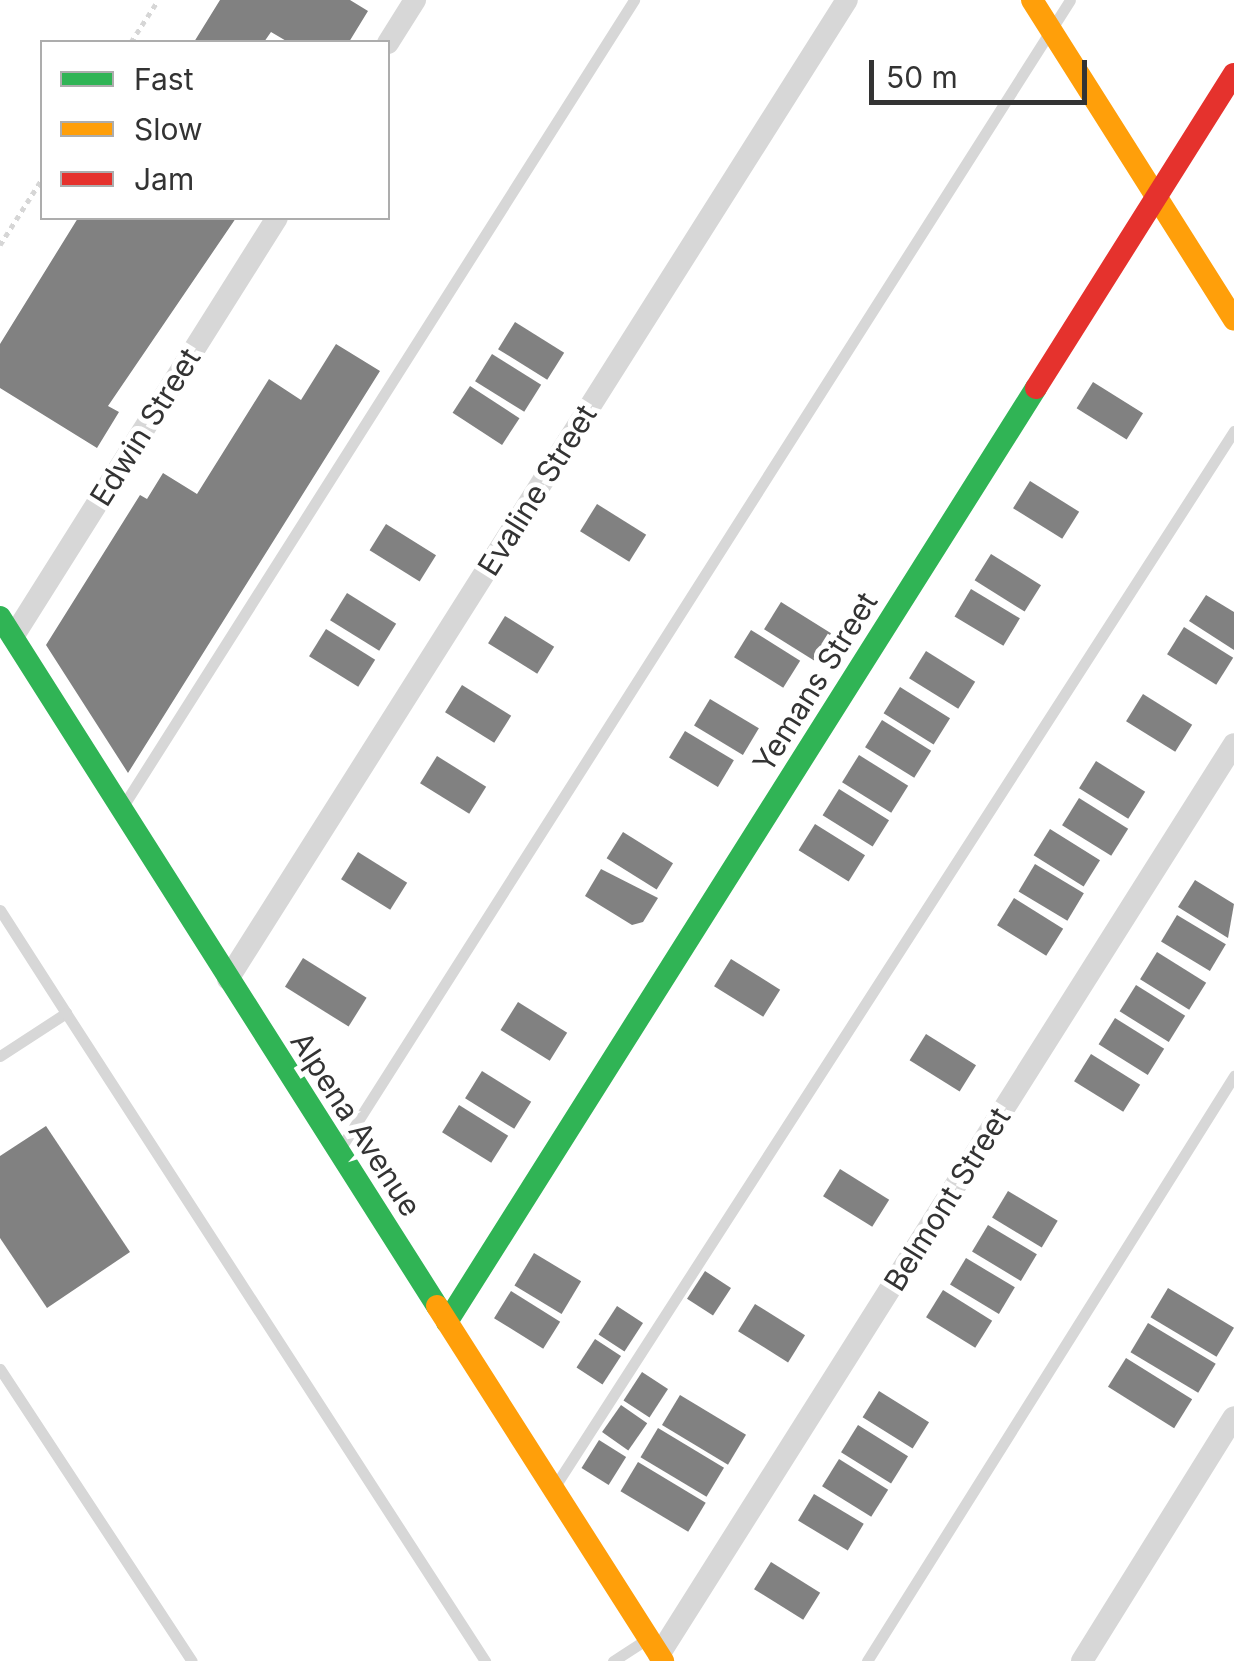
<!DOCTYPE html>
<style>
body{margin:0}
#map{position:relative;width:1234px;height:1661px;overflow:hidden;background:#fff;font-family:Inter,sans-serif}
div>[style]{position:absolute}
.building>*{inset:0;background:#818181;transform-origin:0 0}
.path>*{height:5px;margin-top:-2.5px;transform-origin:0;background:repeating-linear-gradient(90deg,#d6d6d6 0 5px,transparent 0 10px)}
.lane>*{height:11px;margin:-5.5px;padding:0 5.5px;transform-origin:5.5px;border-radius:5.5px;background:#d7d7d7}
.street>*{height:22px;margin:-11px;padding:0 11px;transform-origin:11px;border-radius:11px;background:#d7d7d7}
.fast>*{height:22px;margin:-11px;padding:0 11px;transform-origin:11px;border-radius:11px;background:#30b455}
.slow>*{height:22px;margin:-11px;padding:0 11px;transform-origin:11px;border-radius:11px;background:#ff9f0a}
.jam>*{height:22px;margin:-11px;padding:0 11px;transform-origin:11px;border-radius:11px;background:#e5322d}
span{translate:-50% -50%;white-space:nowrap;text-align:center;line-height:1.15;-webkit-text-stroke:10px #fff;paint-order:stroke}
.street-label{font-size:30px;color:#333}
.legend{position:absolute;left:40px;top:40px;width:350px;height:180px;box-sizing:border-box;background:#fff;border:2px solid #adadad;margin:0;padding:12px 18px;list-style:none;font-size:30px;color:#333}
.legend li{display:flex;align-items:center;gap:20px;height:50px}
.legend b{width:50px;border:2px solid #adadad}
.scale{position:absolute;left:869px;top:60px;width:218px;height:45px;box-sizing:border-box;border:5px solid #333;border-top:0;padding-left:12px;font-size:30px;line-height:35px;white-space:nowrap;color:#333;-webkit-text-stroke:8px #fff;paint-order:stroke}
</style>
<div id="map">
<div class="building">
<i style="clip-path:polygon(220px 0,350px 0,368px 11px,349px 42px,288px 42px,271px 32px,264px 42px,194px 42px)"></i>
<i style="clip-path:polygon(78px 218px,236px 218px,108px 406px,119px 412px,97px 448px,0 388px,0 344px)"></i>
<i style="left:515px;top:322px;width:58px;height:32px;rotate:32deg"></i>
<i style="clip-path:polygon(336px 344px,380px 371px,128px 773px,46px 645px,140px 495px,147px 499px,163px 473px,197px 494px,269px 379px,301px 400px)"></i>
<i style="left:492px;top:354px;width:58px;height:32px;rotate:32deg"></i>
<i style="left:1093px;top:382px;width:59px;height:31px;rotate:32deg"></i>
<i style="left:470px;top:386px;width:59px;height:32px;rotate:33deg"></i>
<i style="left:1030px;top:481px;width:58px;height:32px;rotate:32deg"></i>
<i style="left:597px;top:504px;width:58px;height:32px;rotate:32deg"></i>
<i style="left:386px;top:524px;width:59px;height:31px;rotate:32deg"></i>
<i style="left:991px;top:554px;width:59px;height:31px;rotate:32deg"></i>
<i style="left:971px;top:589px;width:57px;height:32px;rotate:31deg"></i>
<i style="left:347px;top:593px;width:58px;height:32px;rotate:32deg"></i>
<i style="clip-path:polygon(1206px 595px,1234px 612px,1234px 650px,1189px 621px)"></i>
<i style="left:781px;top:602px;width:59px;height:32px;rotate:32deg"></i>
<i style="left:505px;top:616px;width:58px;height:32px;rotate:32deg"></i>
<i style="left:1184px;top:627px;width:58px;height:32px;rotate:32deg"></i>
<i style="left:326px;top:629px;width:58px;height:32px;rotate:32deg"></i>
<i style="left:751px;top:630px;width:58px;height:32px;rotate:32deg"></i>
<i style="left:926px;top:651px;width:58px;height:32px;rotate:32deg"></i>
<i style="left:462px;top:685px;width:58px;height:32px;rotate:32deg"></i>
<i style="left:900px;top:687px;width:59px;height:31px;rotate:32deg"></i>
<i style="left:1143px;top:694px;width:58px;height:32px;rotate:32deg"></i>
<i style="left:710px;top:699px;width:57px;height:31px;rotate:31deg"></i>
<i style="left:882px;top:720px;width:58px;height:32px;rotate:32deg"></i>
<i style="left:685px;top:731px;width:57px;height:31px;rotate:31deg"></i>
<i style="left:859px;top:755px;width:58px;height:32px;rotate:32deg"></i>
<i style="left:437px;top:756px;width:58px;height:32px;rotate:32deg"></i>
<i style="left:1096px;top:761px;width:58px;height:32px;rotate:32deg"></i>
<i style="left:839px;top:789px;width:59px;height:31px;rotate:32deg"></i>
<i style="left:1079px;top:798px;width:58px;height:32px;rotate:32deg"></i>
<i style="left:815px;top:824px;width:59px;height:31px;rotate:32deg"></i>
<i style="left:1050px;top:829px;width:59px;height:31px;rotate:32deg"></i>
<i style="left:623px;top:832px;width:59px;height:31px;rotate:32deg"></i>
<i style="left:358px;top:852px;width:58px;height:32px;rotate:32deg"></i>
<i style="left:1035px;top:864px;width:57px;height:32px;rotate:31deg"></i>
<i style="clip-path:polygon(601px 869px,658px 898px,643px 922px,632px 925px,585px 896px)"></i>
<i style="clip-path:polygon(1195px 880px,1234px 904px,1228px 938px,1178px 907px)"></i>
<i style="left:1014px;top:898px;width:58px;height:32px;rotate:32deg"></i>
<i style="left:1177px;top:915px;width:57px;height:31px;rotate:31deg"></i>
<i style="left:1157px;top:952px;width:58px;height:32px;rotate:32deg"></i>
<i style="left:303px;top:958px;width:75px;height:34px;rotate:32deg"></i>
<i style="left:731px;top:959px;width:58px;height:32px;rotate:32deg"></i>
<i style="left:1136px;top:985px;width:58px;height:31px;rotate:32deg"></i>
<i style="left:518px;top:1002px;width:58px;height:33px;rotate:32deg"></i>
<i style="left:1115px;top:1018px;width:58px;height:31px;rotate:32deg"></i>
<i style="left:926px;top:1034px;width:59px;height:31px;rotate:32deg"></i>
<i style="left:1091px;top:1054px;width:58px;height:32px;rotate:32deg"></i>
<i style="left:482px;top:1071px;width:58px;height:32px;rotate:32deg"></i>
<i style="left:459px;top:1105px;width:58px;height:32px;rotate:32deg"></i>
<i style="clip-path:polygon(46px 1126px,130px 1252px,47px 1308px,0 1238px,0 1156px)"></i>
<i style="left:840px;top:1169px;width:58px;height:32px;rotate:32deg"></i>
<i style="left:1008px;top:1191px;width:58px;height:31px;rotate:31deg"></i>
<i style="left:988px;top:1225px;width:57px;height:31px;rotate:31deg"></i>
<i style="left:534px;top:1253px;width:55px;height:38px;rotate:31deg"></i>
<i style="left:966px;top:1258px;width:57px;height:31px;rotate:31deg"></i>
<i style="left:705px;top:1271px;width:31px;height:33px;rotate:33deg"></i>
<i style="left:1168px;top:1288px;width:77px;height:34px;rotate:31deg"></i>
<i style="left:943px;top:1290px;width:58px;height:32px;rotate:32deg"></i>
<i style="left:511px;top:1291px;width:58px;height:32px;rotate:32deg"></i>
<i style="left:755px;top:1304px;width:59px;height:32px;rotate:32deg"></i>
<i style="left:617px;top:1306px;width:31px;height:34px;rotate:33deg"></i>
<i style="left:1148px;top:1323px;width:79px;height:34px;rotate:31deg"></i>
<i style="left:595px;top:1339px;width:31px;height:34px;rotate:33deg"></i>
<i style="left:1126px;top:1358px;width:78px;height:34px;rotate:32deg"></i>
<i style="left:642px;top:1372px;width:31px;height:34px;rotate:33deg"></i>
<i style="left:879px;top:1391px;width:59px;height:31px;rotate:32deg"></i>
<i style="left:680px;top:1395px;width:77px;height:35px;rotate:31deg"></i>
<i style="left:621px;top:1405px;width:32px;height:33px;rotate:35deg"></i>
<i style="left:858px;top:1425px;width:59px;height:32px;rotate:32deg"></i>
<i style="left:658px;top:1428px;width:77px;height:34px;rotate:31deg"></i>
<i style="left:599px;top:1440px;width:32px;height:33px;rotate:32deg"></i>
<i style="left:839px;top:1459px;width:58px;height:32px;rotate:32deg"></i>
<i style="left:638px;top:1462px;width:79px;height:34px;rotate:31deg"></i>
<i style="left:814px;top:1494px;width:58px;height:31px;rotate:31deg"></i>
<i style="left:771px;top:1562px;width:58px;height:32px;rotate:32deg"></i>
</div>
<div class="path">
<i style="left:131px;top:42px;width:48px;rotate:-57deg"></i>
<i style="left:0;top:245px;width:78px;rotate:-57.5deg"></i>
</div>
<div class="lane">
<i style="left:125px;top:803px;width:951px;rotate:-57.63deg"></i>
<i style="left:0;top:910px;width:122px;rotate:57.3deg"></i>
<i style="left:0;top:1056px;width:79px;rotate:-33.1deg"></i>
<i style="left:66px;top:1013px;width:772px;rotate:57.11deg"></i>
<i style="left:340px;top:1149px;width:1361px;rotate:-57.57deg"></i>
<i style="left:0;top:1369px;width:349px;rotate:56.7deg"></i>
<i style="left:557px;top:1483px;width:1251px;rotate:-57.24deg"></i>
<i style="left:613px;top:1661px;width:38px;rotate:-33deg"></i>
<i style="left:867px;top:1661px;width:691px;rotate:-57.9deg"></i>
</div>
<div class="street">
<i style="left:388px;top:43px;width:51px;rotate:-57.9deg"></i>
<i style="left:13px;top:637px;width:495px;rotate:-57.8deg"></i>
<i style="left:228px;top:979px;width:1158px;rotate:-57.7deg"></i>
<i style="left:659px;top:1655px;width:1077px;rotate:-57.74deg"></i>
<i style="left:1082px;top:1661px;width:287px;rotate:-58.1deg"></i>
</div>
<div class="fast">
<i style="left:0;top:617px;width:816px;rotate:57.61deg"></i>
<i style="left:447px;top:1322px;width:1104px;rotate:-57.76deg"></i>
</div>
<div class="slow">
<i style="left:1032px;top:0;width:378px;rotate:57.7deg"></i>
<i style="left:437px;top:1306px;width:421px;rotate:57.5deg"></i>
</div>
<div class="jam">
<i style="left:1036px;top:388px;width:371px;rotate:-57.8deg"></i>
</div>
<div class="street-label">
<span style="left:145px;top:427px;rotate:-58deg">Edwin Street</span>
<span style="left:537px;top:490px;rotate:-58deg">Evaline Street</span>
<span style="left:815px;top:682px;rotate:-58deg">Yemans Street</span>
<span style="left:356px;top:1124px;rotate:57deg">Alpena Avenue</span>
<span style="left:947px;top:1199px;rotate:-58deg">Belmont Street</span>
</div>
<ul class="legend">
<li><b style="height:12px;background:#30b455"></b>Fast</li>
<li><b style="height:12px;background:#ff9f0a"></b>Slow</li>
<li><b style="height:12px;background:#e5322d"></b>Jam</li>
</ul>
<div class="scale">50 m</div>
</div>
